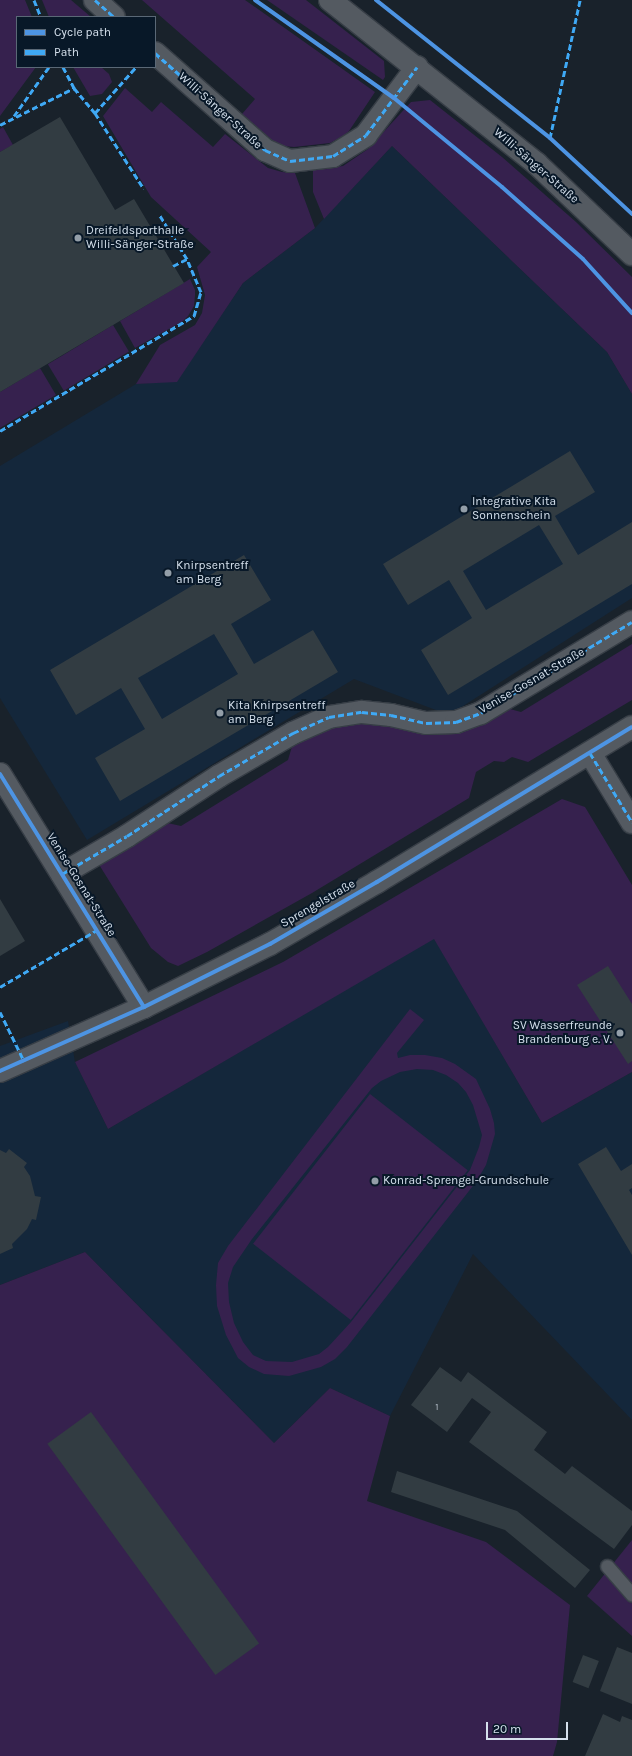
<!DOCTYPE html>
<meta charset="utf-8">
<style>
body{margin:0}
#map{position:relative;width:632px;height:1756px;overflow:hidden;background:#19222b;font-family:Karla,sans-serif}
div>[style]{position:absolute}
.built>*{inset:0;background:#14273b}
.green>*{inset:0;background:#36214e;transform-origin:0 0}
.building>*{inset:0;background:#323c42;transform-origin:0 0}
.roads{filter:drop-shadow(1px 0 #373e46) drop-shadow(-1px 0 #373e46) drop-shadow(0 1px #373e46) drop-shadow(0 -1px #373e46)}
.lane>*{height:13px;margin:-6.5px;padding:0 6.5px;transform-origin:6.5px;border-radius:6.5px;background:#545a61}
.street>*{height:22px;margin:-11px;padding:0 11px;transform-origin:11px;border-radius:11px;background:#545a61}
.secondary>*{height:22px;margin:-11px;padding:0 11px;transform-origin:11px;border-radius:11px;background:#545a61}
.quiet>*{height:3px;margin-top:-1.5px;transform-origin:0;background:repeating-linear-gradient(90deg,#3fa9f5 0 6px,transparent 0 9px)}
.cycleway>*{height:4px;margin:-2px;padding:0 2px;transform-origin:2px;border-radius:2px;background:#4d94e3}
.dots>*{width:11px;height:11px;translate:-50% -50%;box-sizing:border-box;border:2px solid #081828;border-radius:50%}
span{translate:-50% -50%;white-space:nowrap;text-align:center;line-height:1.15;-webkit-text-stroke:4px #081828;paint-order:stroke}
.number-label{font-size:10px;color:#acb7c2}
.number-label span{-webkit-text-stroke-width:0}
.street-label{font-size:12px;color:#d5e0ec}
.poi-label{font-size:12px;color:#d5e0ec}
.left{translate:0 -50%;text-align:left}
.right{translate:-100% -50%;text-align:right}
.legend{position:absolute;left:16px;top:16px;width:140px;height:52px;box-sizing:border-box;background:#081828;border:1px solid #5a6876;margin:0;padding:5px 7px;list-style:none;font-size:12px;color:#d5e0ec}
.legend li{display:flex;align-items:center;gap:8px;height:20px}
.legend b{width:20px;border:1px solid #5a6876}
.scale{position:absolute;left:486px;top:1722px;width:82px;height:18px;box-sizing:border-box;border:2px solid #d5e0ec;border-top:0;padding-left:5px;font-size:12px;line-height:14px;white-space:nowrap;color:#d5e0ec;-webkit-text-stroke:3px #081828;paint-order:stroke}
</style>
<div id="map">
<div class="built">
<i style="clip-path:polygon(392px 146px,607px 352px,632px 394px,632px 598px,449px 715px,354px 679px,87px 840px,0 698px,0 466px,136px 384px,177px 381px,243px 283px,315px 228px)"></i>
<i style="clip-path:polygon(434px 938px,542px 1123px,632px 1072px,632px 1420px,473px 1254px,390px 1416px,330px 1388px,274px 1443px,85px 1252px,0 1285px,0 1046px,68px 1021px,75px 1062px,108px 1129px)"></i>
</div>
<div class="green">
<i style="clip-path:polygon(0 0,25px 0,32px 17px,17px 17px,17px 67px,36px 67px,0 116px)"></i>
<i style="clip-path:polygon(42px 0,71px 0,91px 17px,49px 17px)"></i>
<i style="clip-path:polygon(142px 0,245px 0,375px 92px,349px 131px,343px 136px,330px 143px,294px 147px,283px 146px,272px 140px,242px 114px,255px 99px)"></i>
<i style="clip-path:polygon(267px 0,306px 0,384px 61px,385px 77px,383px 80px)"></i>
<i style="clip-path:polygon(73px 67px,101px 67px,109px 74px,112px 82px,102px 94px,90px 96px)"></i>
<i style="clip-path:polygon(125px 88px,152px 112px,161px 102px,213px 147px,225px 134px,268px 168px,282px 172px,295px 173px,315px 228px,243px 283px,177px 382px,136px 384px,160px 345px,195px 325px,202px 313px,205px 295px,197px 267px,211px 252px,151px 197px,103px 116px)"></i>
<i style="clip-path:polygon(430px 100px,502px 157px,576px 222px,632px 277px,632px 394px,607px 352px,392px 146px,324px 219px,313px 192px,313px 170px,343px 166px,368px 149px,411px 102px)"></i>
<i style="clip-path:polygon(3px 127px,13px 145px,0 152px,0 129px)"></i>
<i style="clip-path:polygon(190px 279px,195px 290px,195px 295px,194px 306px,188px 316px,183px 321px,135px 348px,120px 321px)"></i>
<i style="left:113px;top:325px;width:31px;height:76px;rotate:59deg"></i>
<i style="clip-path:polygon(40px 368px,56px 395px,0 428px,0 392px)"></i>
<i style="clip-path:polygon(632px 644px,632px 700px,528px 762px,512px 757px,504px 762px,494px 761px,476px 772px,469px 798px,312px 893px,207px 952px,178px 966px,168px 962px,151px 948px,98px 863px,163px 822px,181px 826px,288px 760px,293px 743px,346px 721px,506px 708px,521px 712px)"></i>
<i style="clip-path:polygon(562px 799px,585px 807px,632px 885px,632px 1072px,542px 1123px,434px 939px,108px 1129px,75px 1062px,283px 962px)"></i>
<i style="clip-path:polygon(evenodd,410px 1009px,424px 1020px,397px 1053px,398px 1058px,410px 1055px,425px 1055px,442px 1058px,455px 1064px,476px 1079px,490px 1109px,494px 1123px,495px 1134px,486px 1165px,476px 1182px,347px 1347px,335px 1359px,321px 1367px,289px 1376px,264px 1374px,249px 1367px,238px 1358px,226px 1335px,217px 1306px,216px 1285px,218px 1263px,228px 1246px,410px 1009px,417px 1069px,433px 1070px,446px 1075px,458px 1083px,466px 1092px,473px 1105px,482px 1135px,479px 1147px,470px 1170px,351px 1322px,328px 1347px,319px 1354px,292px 1362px,266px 1361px,253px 1355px,243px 1342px,234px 1323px,229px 1302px,228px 1283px,233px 1267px,252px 1239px,372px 1088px,381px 1081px,400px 1072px,417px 1069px)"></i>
<i style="left:370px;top:1094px;width:124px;height:190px;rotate:38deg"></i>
<i style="clip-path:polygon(85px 1252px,274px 1443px,330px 1388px,390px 1416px,367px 1501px,486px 1542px,570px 1605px,557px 1742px,553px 1756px,0 1756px,0 1285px)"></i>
<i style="clip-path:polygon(632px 1540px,632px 1636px,587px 1596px)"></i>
</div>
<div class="building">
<i style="clip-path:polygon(60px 117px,115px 210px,134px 199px,184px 283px,0 392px,0 152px)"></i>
<i style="clip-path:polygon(evenodd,570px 451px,595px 492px,555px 516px,578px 555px,632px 522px,632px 584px,448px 695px,421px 650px,472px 618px,449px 580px,408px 605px,383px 564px,570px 451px,539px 525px,563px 564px,486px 610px,463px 571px,539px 525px)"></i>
<i style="clip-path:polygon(evenodd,244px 555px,271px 600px,231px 624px,254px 664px,313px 630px,338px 672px,120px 801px,95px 758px,145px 729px,121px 688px,76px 715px,50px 670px,244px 555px,214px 634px,238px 674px,162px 719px,138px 678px,214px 634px)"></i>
<i style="clip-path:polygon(0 899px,25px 941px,0 956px)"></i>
<i style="clip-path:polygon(608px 966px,632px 1004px,632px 1061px,628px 1064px,577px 985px)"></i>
<i style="clip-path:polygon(606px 1147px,621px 1171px,632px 1164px,632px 1188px,629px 1190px,632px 1195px,632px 1255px,578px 1164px)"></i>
<i style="clip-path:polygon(9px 1149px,27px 1163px,24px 1167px,30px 1176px,35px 1196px,41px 1197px,36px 1220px,32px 1219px,27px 1229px,12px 1244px,13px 1248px,0 1254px,0 1150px,6px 1153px)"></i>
<i style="clip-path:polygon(440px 1367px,461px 1382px,468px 1372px,547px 1432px,534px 1450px,565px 1474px,572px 1466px,632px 1511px,632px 1525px,614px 1549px,469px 1442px,491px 1412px,472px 1398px,447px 1432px,411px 1405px)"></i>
<i style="left:91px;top:1412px;width:286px;height:54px;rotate:54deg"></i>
<i style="clip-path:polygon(397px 1471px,517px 1511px,590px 1570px,575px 1588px,505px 1530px,391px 1492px)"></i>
<i style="clip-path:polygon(617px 1647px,632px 1653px,632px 1704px,600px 1691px)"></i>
<i style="left:583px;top:1655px;width:17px;height:29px;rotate:21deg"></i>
<i style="clip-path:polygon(603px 1714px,620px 1722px,622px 1716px,632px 1720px,632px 1756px,585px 1756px)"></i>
</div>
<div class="roads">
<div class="lane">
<i style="left:607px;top:1566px;width:38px;rotate:49deg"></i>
</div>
<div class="street">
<i style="left:95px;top:0;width:25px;rotate:42deg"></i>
<i style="left:155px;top:53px;width:147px;rotate:41.4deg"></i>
<i style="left:265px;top:150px;width:27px;rotate:24deg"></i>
<i style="left:290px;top:161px;width:43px;rotate:-6.6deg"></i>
<i style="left:333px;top:156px;width:39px;rotate:-32deg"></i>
<i style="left:366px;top:135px;width:85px;rotate:-53.1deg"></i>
<i style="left:590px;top:753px;width:81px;rotate:58.7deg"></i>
<i style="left:0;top:774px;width:274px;rotate:58.3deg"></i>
<i style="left:62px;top:874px;width:75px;rotate:-30.3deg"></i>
<i style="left:127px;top:836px;width:110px;rotate:-33.1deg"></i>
<i style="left:219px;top:776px;width:86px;rotate:-30.2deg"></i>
<i style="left:293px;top:733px;width:39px;rotate:-24deg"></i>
<i style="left:329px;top:717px;width:33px;rotate:-9deg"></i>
<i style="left:362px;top:712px;width:29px;rotate:6deg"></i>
<i style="left:391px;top:715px;width:36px;rotate:13deg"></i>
<i style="left:426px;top:723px;width:30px;rotate:-2deg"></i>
<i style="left:456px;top:722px;width:27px;rotate:-20deg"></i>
<i style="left:481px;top:713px;width:176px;rotate:-31.1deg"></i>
<i style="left:0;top:1071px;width:158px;rotate:-24deg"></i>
<i style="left:144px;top:1007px;width:141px;rotate:-26.6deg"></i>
<i style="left:270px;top:944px;width:124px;rotate:-30.1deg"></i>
<i style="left:377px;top:882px;width:298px;rotate:-31.3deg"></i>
</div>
<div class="secondary">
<i style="left:330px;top:0;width:264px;rotate:38.4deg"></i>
<i style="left:537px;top:164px;width:131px;rotate:43.5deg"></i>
</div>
</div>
<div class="quiet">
<i style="left:34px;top:0;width:18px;rotate:68deg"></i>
<i style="left:95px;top:0;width:25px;rotate:42deg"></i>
<i style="left:155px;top:53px;width:147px;rotate:41.4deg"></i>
<i style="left:265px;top:150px;width:27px;rotate:24deg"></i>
<i style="left:290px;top:161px;width:43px;rotate:-6.6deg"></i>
<i style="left:333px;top:156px;width:39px;rotate:-32deg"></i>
<i style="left:366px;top:135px;width:85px;rotate:-53.1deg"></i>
<i style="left:63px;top:67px;width:24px;rotate:62deg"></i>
<i style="left:74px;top:88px;width:33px;rotate:50deg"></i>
<i style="left:95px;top:113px;width:90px;rotate:57.2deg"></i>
<i style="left:95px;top:113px;width:62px;rotate:-48.3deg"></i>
<i style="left:14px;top:116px;width:60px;rotate:-54.5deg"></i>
<i style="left:0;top:125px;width:83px;rotate:-26.6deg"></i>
<i style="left:550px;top:138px;width:141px;rotate:-77.7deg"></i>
<i style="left:173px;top:266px;width:16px;rotate:-27deg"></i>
<i style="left:0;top:431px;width:226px;rotate:-30.7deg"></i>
<i style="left:194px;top:316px;width:25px;rotate:-74deg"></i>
<i style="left:201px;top:292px;width:36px;rotate:-113deg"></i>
<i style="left:187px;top:259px;width:53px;rotate:-121.9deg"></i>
<i style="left:590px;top:753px;width:81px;rotate:58.7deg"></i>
<i style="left:62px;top:874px;width:75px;rotate:-30.3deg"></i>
<i style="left:127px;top:836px;width:110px;rotate:-33.1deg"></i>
<i style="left:219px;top:776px;width:86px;rotate:-30.2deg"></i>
<i style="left:293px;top:733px;width:39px;rotate:-24deg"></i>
<i style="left:329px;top:717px;width:33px;rotate:-9deg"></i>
<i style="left:362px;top:712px;width:29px;rotate:6deg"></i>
<i style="left:391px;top:715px;width:36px;rotate:13deg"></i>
<i style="left:426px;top:723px;width:30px;rotate:-2deg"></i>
<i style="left:456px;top:722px;width:27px;rotate:-20deg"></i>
<i style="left:481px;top:713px;width:176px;rotate:-31.1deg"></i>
<i style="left:0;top:987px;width:113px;rotate:-30.4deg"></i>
<i style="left:0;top:1012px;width:55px;rotate:63.9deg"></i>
</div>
<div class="cycleway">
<i style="left:255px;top:0;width:170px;rotate:35.2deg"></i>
<i style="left:394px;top:98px;width:140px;rotate:39.5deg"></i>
<i style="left:502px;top:187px;width:108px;rotate:41.6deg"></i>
<i style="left:583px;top:259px;width:73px;rotate:47.8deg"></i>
<i style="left:376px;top:0;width:222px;rotate:38.4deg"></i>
<i style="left:550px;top:138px;width:112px;rotate:42.8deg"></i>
<i style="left:0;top:774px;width:274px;rotate:58.3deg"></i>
<i style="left:0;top:1071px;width:158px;rotate:-24deg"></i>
<i style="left:144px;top:1007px;width:141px;rotate:-26.6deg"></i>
<i style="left:270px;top:944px;width:124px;rotate:-30.1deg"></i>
<i style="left:377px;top:882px;width:298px;rotate:-31.3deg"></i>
</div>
<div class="dots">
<i style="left:78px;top:238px;background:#939ea8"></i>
<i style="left:464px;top:509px;background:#939ea8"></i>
<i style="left:168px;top:573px;background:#939ea8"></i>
<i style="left:220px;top:713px;background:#939ea8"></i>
<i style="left:620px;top:1033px;background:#939ea8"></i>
<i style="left:375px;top:1181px;background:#939ea8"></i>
</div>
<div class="number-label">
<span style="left:437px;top:1408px">1</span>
</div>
<div class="street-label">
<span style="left:220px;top:111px;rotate:42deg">Willi-Sänger-Straße</span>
<span style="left:536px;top:166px;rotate:41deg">Willi-Sänger-Straße</span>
<span style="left:532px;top:681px;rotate:-30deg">Venise-Gosnat-Straße</span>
<span style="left:81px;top:885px;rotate:58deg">Venise-Gosnat-Straße</span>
<span style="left:318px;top:904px;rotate:-30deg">Sprengelstraße</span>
</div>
<div class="poi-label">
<span class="left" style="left:86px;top:238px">Dreifeldsporthalle<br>Willi-Sänger-Straße</span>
<span class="left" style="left:472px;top:509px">Integrative Kita<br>Sonnenschein</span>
<span class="left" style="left:176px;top:573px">Knirpsentreff<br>am Berg</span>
<span class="left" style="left:228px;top:713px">Kita Knirpsentreff<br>am Berg</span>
<span class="right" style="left:612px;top:1033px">SV Wasserfreunde<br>Brandenburg e. V.</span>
<span class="left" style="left:383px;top:1181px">Konrad-Sprengel-Grundschule</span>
</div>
<ul class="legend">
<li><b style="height:5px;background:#4d94e3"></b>Cycle path</li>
<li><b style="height:5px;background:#3fa9f5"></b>Path</li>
</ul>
<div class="scale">20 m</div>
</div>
